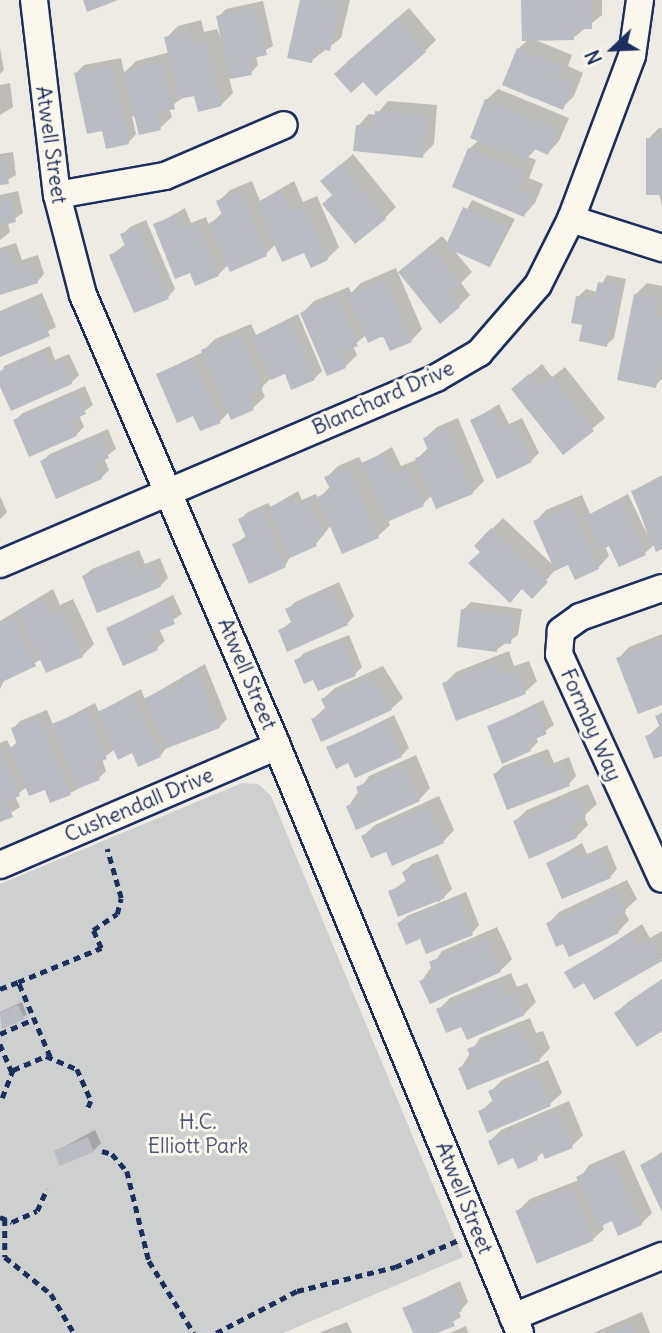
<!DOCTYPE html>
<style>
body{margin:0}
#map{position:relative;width:662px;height:1333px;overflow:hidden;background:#eeebe4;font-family:Delius,sans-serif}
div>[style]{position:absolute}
.green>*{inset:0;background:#cecfcf}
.shadow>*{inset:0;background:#0003}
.building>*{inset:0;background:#b9bcc3;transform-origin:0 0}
.path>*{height:4.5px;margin-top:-2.25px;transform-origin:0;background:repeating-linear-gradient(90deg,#1b2f5e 0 7px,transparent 0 12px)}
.roads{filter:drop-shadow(2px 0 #1b2f5e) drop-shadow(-2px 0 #1b2f5e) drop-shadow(0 2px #1b2f5e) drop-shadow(0 -2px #1b2f5e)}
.minor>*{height:26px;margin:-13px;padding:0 13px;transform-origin:13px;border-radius:13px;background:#fbf7ec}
span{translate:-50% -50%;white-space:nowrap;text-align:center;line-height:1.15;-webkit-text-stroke:6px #fbf7ec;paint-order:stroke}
.street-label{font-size:21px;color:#1b2f5e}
.park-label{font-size:21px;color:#48577a}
.north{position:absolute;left:578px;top:14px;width:70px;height:70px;-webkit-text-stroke:5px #fbf7ec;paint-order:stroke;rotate:247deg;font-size:19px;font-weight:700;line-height:28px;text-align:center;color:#1b2f5e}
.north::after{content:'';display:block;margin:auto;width:24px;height:32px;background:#1b2f5e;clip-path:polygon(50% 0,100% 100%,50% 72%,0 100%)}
</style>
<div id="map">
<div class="green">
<i style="clip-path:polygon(242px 783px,258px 784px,271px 796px,463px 1257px,283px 1333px,0 1333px,0 884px)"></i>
</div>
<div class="shadow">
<i style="clip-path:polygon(302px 0,350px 0,341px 38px,311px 61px,289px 56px)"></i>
<i style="clip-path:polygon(523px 0,602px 0,602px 15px,573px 38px,533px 39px,572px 55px,568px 66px,583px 73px,574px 96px,562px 108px,518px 49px,529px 39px)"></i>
<i style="clip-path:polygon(263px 1px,273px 46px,256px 55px,258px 65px,251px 73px,229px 78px,233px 93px,222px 104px,195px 94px,185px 96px,169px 108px,172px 117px,160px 128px,132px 116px,136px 134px,129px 142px,103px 129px,76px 73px,84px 65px,121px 58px,124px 73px,136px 61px,170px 52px,166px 38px,178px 26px,201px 20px,204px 32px,217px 29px,224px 44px,218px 17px,226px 9px)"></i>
<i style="clip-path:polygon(409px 8px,436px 40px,425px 51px,364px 79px,347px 62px)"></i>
<i style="clip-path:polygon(0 48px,4px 70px,0 74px)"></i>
<i style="clip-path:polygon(10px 83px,13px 107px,0 115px,0 85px)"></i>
<i style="clip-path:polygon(498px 89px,569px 118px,559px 141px,548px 153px,537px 148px,528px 157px,536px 160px,529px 178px,543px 184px,535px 203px,524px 215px,469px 149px,479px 140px,486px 100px)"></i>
<i style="clip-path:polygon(388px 101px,437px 105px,434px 144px,422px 156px,358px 126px,369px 114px,376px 115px)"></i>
<i style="clip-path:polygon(659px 128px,662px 128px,662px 207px,648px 139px)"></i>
<i style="clip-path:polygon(13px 152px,16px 175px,0 184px,0 154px)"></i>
<i style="clip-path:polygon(353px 154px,396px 207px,385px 218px,333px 195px,322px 181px)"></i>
<i style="clip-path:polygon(252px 181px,260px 201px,294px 181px,303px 202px,317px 196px,339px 247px,327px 259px,276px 244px,266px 254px,228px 265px,218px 275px,191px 270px,156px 225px,185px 208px,191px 223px,206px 217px,209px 225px,223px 212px,218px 202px,230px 190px)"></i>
<i style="clip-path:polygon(18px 191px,23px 213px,8px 223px,10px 232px,0 240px,0 195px)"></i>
<i style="clip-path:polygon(472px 200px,515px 219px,491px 265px,453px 249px,472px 272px,461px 283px,470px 295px,459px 306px,412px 261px,442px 236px,449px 244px)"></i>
<i style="clip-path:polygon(146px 220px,175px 289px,168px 297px,111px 255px,126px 244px,122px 235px,130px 227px)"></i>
<i style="clip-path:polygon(16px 243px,22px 260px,38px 255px,44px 274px,37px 282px,0 294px,0 248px)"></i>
<i style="clip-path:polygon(396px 268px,422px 329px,411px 341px,366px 335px,353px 346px,357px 355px,345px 367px,302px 313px,314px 301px,349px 287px,351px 293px,361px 283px)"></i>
<i style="clip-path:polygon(607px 275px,626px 279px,614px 338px,606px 345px,584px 324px,578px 297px,586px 289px,597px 292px)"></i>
<i style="clip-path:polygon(647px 283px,662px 286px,662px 379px,655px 386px,635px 295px)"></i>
<i style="clip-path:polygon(42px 293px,56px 327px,0 355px,0 311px)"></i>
<i style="clip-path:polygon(298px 314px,322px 371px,314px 379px,286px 372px,270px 379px,261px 388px,265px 397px,253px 408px,229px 412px,220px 421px,194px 413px,158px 374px,201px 353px,215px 339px,251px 324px,256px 335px)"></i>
<i style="clip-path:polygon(50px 346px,55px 360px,69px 354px,79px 375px,71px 383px,0 383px,4px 366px)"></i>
<i style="clip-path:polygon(542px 364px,552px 377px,565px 367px,605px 418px,563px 453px,513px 389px)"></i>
<i style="clip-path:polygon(85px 386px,93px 405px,79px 415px,84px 427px,76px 435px,15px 420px,23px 413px)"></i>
<i style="clip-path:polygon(499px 404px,509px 424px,522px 418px,539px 453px,531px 461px,472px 421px)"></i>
<i style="clip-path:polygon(458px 418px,484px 481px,472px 493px,432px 495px,423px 504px,388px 520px,390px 525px,378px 536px,343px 552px,331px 525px,316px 544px,291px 555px,285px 566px,234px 545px,247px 535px,240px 519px,248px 512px,268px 503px,271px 507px,298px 491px,302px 500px,316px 494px,318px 499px,330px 487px,326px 478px,338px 466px,359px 457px,363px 464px,392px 447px,401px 466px,416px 460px,429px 447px,425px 438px,437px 427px)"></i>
<i style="clip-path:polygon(108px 429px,116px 449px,104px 458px,109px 470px,101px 478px,42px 461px,50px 454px)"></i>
<i style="clip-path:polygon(662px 475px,662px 547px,655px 544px,645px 553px,610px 544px,605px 546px,609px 556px,598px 568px,569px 562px,557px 568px,532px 596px,482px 552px,492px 529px,503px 518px,554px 566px,535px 522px,546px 510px,582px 495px,590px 514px,628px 494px,648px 536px,633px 491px)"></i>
<i style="clip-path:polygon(0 496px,7px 512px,0 519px)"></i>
<i style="clip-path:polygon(139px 550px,145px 564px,160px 558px,168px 578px,160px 586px,84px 576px,92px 569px)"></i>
<i style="clip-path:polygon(339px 582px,354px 616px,347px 624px,280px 631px,292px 621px,287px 610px,295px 602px)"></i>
<i style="clip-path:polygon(53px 589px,60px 605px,73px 599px,94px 644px,82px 656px,42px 659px,5px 679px,0 689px,0 621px)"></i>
<i style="clip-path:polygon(173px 595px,182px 614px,159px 629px,165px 641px,157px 648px,108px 628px)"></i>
<i style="clip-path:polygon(471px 602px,522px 609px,518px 635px,496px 650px,463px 610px)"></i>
<i style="clip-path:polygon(662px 634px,662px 703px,618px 659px,629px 647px)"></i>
<i style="clip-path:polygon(349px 635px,362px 667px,355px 674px,296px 661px,304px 653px)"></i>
<i style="clip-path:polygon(509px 651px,514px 666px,529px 661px,537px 681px,525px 692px,444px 684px,456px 672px)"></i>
<i style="clip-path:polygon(205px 664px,227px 719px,219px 727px,167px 747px,160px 756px,115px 749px,102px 759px,106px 771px,99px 778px,70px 793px,27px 787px,15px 796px,20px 807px,0 820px,0 743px,7px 740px,11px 748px,18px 741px,13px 729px,20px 721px,47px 710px,53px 725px,95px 703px,99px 712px,141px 689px,145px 699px)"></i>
<i style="clip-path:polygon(383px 666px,403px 698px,391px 709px,322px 739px,313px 719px,326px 707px,323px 699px,335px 688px)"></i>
<i style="clip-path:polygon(543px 700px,554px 725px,536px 737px,538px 742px,530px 750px,489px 727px)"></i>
<i style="clip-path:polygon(662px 712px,662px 754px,647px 737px,661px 724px,657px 717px)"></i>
<i style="clip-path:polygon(394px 715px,409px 748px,401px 756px,349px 761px,328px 748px)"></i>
<i style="clip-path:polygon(548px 749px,554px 763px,569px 757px,576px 776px,569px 784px,495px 774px,503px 766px)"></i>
<i style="clip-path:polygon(416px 755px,430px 788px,419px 800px,348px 807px,369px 776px)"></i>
<i style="clip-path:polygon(588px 784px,597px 804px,584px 816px,588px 825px,576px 837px,515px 821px,527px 810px)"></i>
<i style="clip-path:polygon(439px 796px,454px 830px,443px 842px,387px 850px,363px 836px,375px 825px)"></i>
<i style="clip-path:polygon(582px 843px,587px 854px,607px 845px,617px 869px,610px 877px,548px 863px)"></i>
<i style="clip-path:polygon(438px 854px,452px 889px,439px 902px,390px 892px,407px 880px,404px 872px,412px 864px)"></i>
<i style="clip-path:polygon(627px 880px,637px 899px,624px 911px,629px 920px,618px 932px,563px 941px,548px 924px,559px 912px)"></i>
<i style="clip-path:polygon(466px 892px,479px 925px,472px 933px,421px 936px,399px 923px,407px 916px)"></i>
<i style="clip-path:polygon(642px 924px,650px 938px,662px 931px,662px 959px,595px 998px,585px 981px,567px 973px)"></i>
<i style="clip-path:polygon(497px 927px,512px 959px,500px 971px,421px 982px,442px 951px)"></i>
<i style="clip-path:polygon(511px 973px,517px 987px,527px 983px,536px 1002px,524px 1014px,462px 1024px,438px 1010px,450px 998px)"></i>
<i style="clip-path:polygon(662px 979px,662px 1029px,616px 1013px,628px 1002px)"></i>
<i style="clip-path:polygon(22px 1002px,27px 1015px,3px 1027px,0 1012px)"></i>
<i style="clip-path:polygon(530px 1018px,536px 1033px,543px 1031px,550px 1048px,539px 1060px,460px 1069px,480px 1038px)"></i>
<i style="clip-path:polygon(548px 1060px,562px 1093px,550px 1104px,480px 1112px,494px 1099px,490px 1092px,502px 1080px)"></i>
<i style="clip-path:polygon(569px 1101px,583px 1135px,572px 1146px,544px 1151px,537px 1158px,514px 1156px,490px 1141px,501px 1130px)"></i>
<i style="clip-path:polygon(95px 1130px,101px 1143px,93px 1151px,56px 1151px)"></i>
<i style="clip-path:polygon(624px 1150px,652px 1213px,641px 1224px,613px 1219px,602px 1224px,604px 1229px,592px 1240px,518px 1211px,530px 1199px,579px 1180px,589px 1165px)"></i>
<i style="clip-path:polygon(662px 1152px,662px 1208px,642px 1165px)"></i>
<i style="clip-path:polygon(460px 1281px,468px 1302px,459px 1312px,461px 1317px,433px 1333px,415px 1333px,404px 1308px)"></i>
<i style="clip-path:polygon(642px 1312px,650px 1333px,593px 1333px)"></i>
<i style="clip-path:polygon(347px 1322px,352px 1333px,321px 1333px,321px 1332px)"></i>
<i style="clip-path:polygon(466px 1326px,468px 1333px,450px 1333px)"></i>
</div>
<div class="building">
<i style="clip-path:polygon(83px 0,118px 0,87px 12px)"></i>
<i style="clip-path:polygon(300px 0,341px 1px,330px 51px,315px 48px,312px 63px,287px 58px)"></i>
<i style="clip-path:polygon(521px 0,591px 0,592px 29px,574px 29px,574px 40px,522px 41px)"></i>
<i style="clip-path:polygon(256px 7px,267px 55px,248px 59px,252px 75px,230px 79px,216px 16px)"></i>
<i style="clip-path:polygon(397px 18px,426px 52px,376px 96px,363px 82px,351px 93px,334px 74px)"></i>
<i style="clip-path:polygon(190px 31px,193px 43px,206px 40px,222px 106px,198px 112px,194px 96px,179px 99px,164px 37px)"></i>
<i style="clip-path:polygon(517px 48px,562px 66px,557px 78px,573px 84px,563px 110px,502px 85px)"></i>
<i style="clip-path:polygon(163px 62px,175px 109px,157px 113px,161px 130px,139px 135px,123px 72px)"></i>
<i style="clip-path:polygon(113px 65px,129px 144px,106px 149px,102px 131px,87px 134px,74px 73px)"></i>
<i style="clip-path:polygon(485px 99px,558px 129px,548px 155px,532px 148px,527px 161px,470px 138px)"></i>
<i style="clip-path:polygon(375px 111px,427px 116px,423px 158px,353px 151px,356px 125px,374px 127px)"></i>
<i style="left:646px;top:138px;width:16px;height:57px"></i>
<i style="clip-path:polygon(468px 148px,526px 172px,519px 189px,533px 195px,524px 217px,452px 187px)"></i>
<i style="clip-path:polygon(5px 159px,9px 184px,0 185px,0 160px)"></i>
<i style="clip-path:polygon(341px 164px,386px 219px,355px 244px,322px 204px,332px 195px,320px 181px)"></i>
<i style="clip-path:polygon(240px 191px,267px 256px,230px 272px,209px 223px,223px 217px,216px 201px)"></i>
<i style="clip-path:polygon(282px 191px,291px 212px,305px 206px,328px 260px,311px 268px,304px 253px,282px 262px,256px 203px)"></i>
<i style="clip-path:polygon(11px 198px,16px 222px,0 226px,0 200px)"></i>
<i style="left:463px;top:207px;width:49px;height:44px;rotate:24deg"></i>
<i style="clip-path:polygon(178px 214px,184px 229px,198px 223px,219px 276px,195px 286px,190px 273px,175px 279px,153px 224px)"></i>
<i style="clip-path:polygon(138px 227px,169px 299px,134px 313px,109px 255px,126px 248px,120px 234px)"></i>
<i style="clip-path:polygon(430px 246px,461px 284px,449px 294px,460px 307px,440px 324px,398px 272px)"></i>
<i style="clip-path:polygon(9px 249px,15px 267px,31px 262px,38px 283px,0 295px,0 252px)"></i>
<i style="clip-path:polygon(385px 279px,412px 342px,390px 351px,383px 336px,368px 343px,347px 294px)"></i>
<i style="clip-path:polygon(598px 282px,620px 286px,607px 347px,579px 341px,582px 325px,571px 323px,576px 296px,594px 300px)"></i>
<i style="clip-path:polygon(634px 294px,658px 298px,655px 314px,662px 316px,662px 357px,656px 388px,617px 380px)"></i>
<i style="clip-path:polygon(337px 297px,358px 346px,340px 353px,346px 368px,327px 376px,300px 313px)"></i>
<i style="clip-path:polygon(34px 300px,50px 336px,0 357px,0 314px)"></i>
<i style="clip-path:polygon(290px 321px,315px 380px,291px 390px,285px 374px,271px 380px,252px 337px)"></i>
<i style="clip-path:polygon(240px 334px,263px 388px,248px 394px,254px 410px,231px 420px,201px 350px)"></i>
<i style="clip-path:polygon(42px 352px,48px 366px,62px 360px,72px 384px,11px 411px,0 387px,0 371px)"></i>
<i style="clip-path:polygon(193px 358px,221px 423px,200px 431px,193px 416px,177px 423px,156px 374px)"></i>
<i style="clip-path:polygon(529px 374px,539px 387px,552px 377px,594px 431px,563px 455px,511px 389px)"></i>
<i style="clip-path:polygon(77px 393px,86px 414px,71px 421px,77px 436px,29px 457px,13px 420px)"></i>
<i style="clip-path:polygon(491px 410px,501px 430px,515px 424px,532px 462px,497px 479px,470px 420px)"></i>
<i style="clip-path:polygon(447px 428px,473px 494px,436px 509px,415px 458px,429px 453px,423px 438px)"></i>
<i style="clip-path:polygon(100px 435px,109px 458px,95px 464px,102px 479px,56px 499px,40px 461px)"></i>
<i style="clip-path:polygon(384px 453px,393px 473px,407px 467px,424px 506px,387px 522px,361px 463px)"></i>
<i style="clip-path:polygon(348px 467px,379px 538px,342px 554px,317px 497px,331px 491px,324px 477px)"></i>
<i style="clip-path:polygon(662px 478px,662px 549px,656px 552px,631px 491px)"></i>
<i style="clip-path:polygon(290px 497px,294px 506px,308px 500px,324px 535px,314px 539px,317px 546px,290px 558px,268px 508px)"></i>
<i style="clip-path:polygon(620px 500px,646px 555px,619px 567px,609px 546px,601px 550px,585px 517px)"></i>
<i style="clip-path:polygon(570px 505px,599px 569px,575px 580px,568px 565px,555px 571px,533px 521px)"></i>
<i style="clip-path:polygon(261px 509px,286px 567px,249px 584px,232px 544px,246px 538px,238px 519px)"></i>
<i style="clip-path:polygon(491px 528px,548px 582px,532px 599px,522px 589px,510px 603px,468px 563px,480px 552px,474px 546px)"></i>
<i style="clip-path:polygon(131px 556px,137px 571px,152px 565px,161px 587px,97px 613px,82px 576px)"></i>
<i style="clip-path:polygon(332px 589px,348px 625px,287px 652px,278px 630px,292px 624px,285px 609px)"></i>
<i style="clip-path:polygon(42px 600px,49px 615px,62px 609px,83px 657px,46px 673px,18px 610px)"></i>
<i style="clip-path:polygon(165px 601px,175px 624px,151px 634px,158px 650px,123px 666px,106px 628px)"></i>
<i style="clip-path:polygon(461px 609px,515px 616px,511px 644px,498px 643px,497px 652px,457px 647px)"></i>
<i style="clip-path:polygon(15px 617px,36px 666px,0 683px,0 624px)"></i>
<i style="clip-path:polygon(662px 640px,662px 705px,638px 714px,616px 658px)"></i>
<i style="clip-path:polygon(341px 641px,356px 676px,318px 691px,313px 680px,304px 684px,294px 660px)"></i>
<i style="clip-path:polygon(497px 662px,503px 676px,517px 671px,526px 694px,456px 721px,442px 683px)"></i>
<i style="clip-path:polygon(197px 670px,220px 728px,165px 749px,145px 698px,185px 681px,183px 676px)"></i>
<i style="clip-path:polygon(371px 676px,392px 710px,321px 742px,311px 719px,327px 712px,321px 699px)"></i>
<i style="clip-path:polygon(133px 696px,161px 757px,138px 767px,132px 753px,118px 760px,97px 712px)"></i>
<i style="clip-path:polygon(536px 706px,547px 734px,528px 742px,531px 751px,502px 764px,487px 726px)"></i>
<i style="clip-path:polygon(88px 710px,107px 759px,93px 764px,100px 780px,77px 789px,51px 724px)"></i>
<i style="clip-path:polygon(662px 713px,662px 756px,654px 759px,645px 736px,661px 730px,655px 716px)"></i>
<i style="clip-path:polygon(39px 717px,71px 795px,50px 803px,45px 790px,29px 796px,9px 748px,17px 745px,11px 728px)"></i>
<i style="clip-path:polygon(386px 721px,402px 757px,355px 778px,348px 763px,336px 769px,326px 747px)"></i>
<i style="clip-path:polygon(0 748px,20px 796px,7px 801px,13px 817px,0 822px)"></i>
<i style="clip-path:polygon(540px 755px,546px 769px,561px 763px,570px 786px,507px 810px,493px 774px)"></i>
<i style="clip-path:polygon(404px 765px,420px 801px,356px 830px,346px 806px,361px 800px,356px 787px)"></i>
<i style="clip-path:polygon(577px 794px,586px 817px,571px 824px,577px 838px,529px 859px,513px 821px)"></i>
<i style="clip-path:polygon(428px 807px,444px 843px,392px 866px,386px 852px,371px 858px,361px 836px)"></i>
<i style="clip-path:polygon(574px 850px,579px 860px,599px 851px,611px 878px,562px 899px,546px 863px)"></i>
<i style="clip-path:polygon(430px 860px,445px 898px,398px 917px,388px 891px,407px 884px,402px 872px)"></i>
<i style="clip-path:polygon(616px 890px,626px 912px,612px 919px,619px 933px,569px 957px,563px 944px,556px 947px,546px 923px)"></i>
<i style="clip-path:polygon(458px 898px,473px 935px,426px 954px,420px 939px,406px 945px,397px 923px)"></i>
<i style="clip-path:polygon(631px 934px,638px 948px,652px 940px,662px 961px,594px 1000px,584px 983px,574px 989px,564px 972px)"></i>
<i style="clip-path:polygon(486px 937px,501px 972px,430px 1004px,419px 981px,434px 975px,429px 962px)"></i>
<i style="clip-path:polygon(662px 981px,662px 1031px,637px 1047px,614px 1013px)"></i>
<i style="clip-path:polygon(500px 983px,505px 997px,516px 993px,525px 1015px,467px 1040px,461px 1027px,446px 1033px,436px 1009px)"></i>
<i style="clip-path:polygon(18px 1005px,25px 1019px,2px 1029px,0 1012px)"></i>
<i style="clip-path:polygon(518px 1028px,525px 1044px,531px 1041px,540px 1061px,467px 1090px,458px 1068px,473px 1062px,467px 1049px)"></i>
<i style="clip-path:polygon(536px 1071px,551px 1106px,487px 1133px,478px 1111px,494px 1104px,488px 1091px)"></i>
<i style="clip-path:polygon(557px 1111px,573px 1148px,545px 1159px,540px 1147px,533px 1150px,538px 1160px,518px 1169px,513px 1158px,498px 1165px,488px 1141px)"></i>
<i style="left:88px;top:1137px;width:16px;height:37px;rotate:68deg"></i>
<i style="clip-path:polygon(662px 1154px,662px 1212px,640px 1165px)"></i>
<i style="clip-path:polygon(612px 1160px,642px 1225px,618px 1236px,612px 1221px,599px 1227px,576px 1177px)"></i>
<i style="left:572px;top:1188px;width:57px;height:61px;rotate:68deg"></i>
<i style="clip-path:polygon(452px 1287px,462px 1311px,451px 1316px,455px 1326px,437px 1333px,413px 1333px,402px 1308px)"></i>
<i style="clip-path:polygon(630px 1323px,634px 1333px,606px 1333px)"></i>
</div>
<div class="path">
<i style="left:0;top:989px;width:19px;rotate:-21deg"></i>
<i style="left:0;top:1034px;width:37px;rotate:-24deg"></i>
<i style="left:0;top:1044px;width:30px;rotate:67deg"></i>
<i style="left:50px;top:1057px;width:82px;rotate:-113.1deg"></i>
<i style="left:18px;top:982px;width:90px;rotate:-22.3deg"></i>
<i style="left:101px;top:948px;width:20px;rotate:-114deg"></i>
<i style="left:93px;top:930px;width:29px;rotate:-34deg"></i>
<i style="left:117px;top:914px;width:16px;rotate:-76deg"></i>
<i style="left:121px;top:898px;width:51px;rotate:-105.9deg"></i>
<i style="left:2px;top:1098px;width:30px;rotate:-69deg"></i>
<i style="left:13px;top:1070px;width:36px;rotate:-23deg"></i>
<i style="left:46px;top:1056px;width:34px;rotate:23deg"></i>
<i style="left:77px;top:1069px;width:35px;rotate:66deg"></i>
<i style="left:91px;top:1101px;width:8px;rotate:113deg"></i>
<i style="left:102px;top:1151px;width:10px;rotate:17deg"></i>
<i style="left:112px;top:1154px;width:23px;rotate:49deg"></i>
<i style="left:127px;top:1171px;width:93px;rotate:76.3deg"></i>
<i style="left:149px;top:1261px;width:85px;rotate:58deg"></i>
<i style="left:0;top:1217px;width:13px;rotate:23deg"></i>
<i style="left:12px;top:1222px;width:27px;rotate:-24deg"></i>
<i style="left:37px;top:1211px;width:24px;rotate:-66deg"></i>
<i style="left:5px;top:1219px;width:38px;rotate:90deg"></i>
<i style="left:5px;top:1257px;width:59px;rotate:38.8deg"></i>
<i style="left:51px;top:1294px;width:45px;rotate:59.5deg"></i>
<i style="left:216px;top:1333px;width:91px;rotate:-27.4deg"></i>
<i style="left:297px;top:1291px;width:101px;rotate:-13.8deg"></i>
<i style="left:395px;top:1267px;width:69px;rotate:-22.9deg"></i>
</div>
<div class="roads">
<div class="minor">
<i style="left:34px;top:0;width:196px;rotate:83.3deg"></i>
<i style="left:57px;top:195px;width:103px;rotate:75.4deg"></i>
<i style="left:83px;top:295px;width:491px;rotate:66.7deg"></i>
<i style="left:277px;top:746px;width:635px;rotate:67.51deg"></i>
<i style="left:57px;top:195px;width:110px;rotate:-10deg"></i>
<i style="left:165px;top:176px;width:129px;rotate:-23.2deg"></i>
<i style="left:571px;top:219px;width:96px;rotate:17.7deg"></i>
<i style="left:0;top:564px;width:474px;rotate:-23.1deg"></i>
<i style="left:436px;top:378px;width:50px;rotate:-30.2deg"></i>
<i style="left:479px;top:353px;width:90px;rotate:-49.1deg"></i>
<i style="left:538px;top:285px;width:74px;rotate:-63.4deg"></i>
<i style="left:571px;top:219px;width:174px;rotate:-69.5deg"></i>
<i style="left:632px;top:56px;width:57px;rotate:-81.9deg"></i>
<i style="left:662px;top:588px;width:87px;rotate:160.5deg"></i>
<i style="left:580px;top:617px;width:24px;rotate:144deg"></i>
<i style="left:561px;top:631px;width:23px;rotate:95deg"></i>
<i style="left:559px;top:654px;width:247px;rotate:65.4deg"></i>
<i style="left:0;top:865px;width:301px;rotate:-23.2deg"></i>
<i style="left:513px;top:1317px;width:161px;rotate:-22.3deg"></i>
</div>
</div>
<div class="street-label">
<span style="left:51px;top:145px;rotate:82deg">Atwell Street</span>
<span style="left:383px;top:398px;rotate:-24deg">Blanchard Drive</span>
<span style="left:247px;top:674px;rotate:67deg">Atwell Street</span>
<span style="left:591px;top:725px;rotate:66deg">Formby Way</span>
<span style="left:139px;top:805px;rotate:-23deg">Cushendall Drive</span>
<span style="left:464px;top:1198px;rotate:68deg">Atwell Street</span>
</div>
<div class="park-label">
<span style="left:198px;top:1134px">H.C.<br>Elliott Park</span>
</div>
<div class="north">N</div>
</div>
